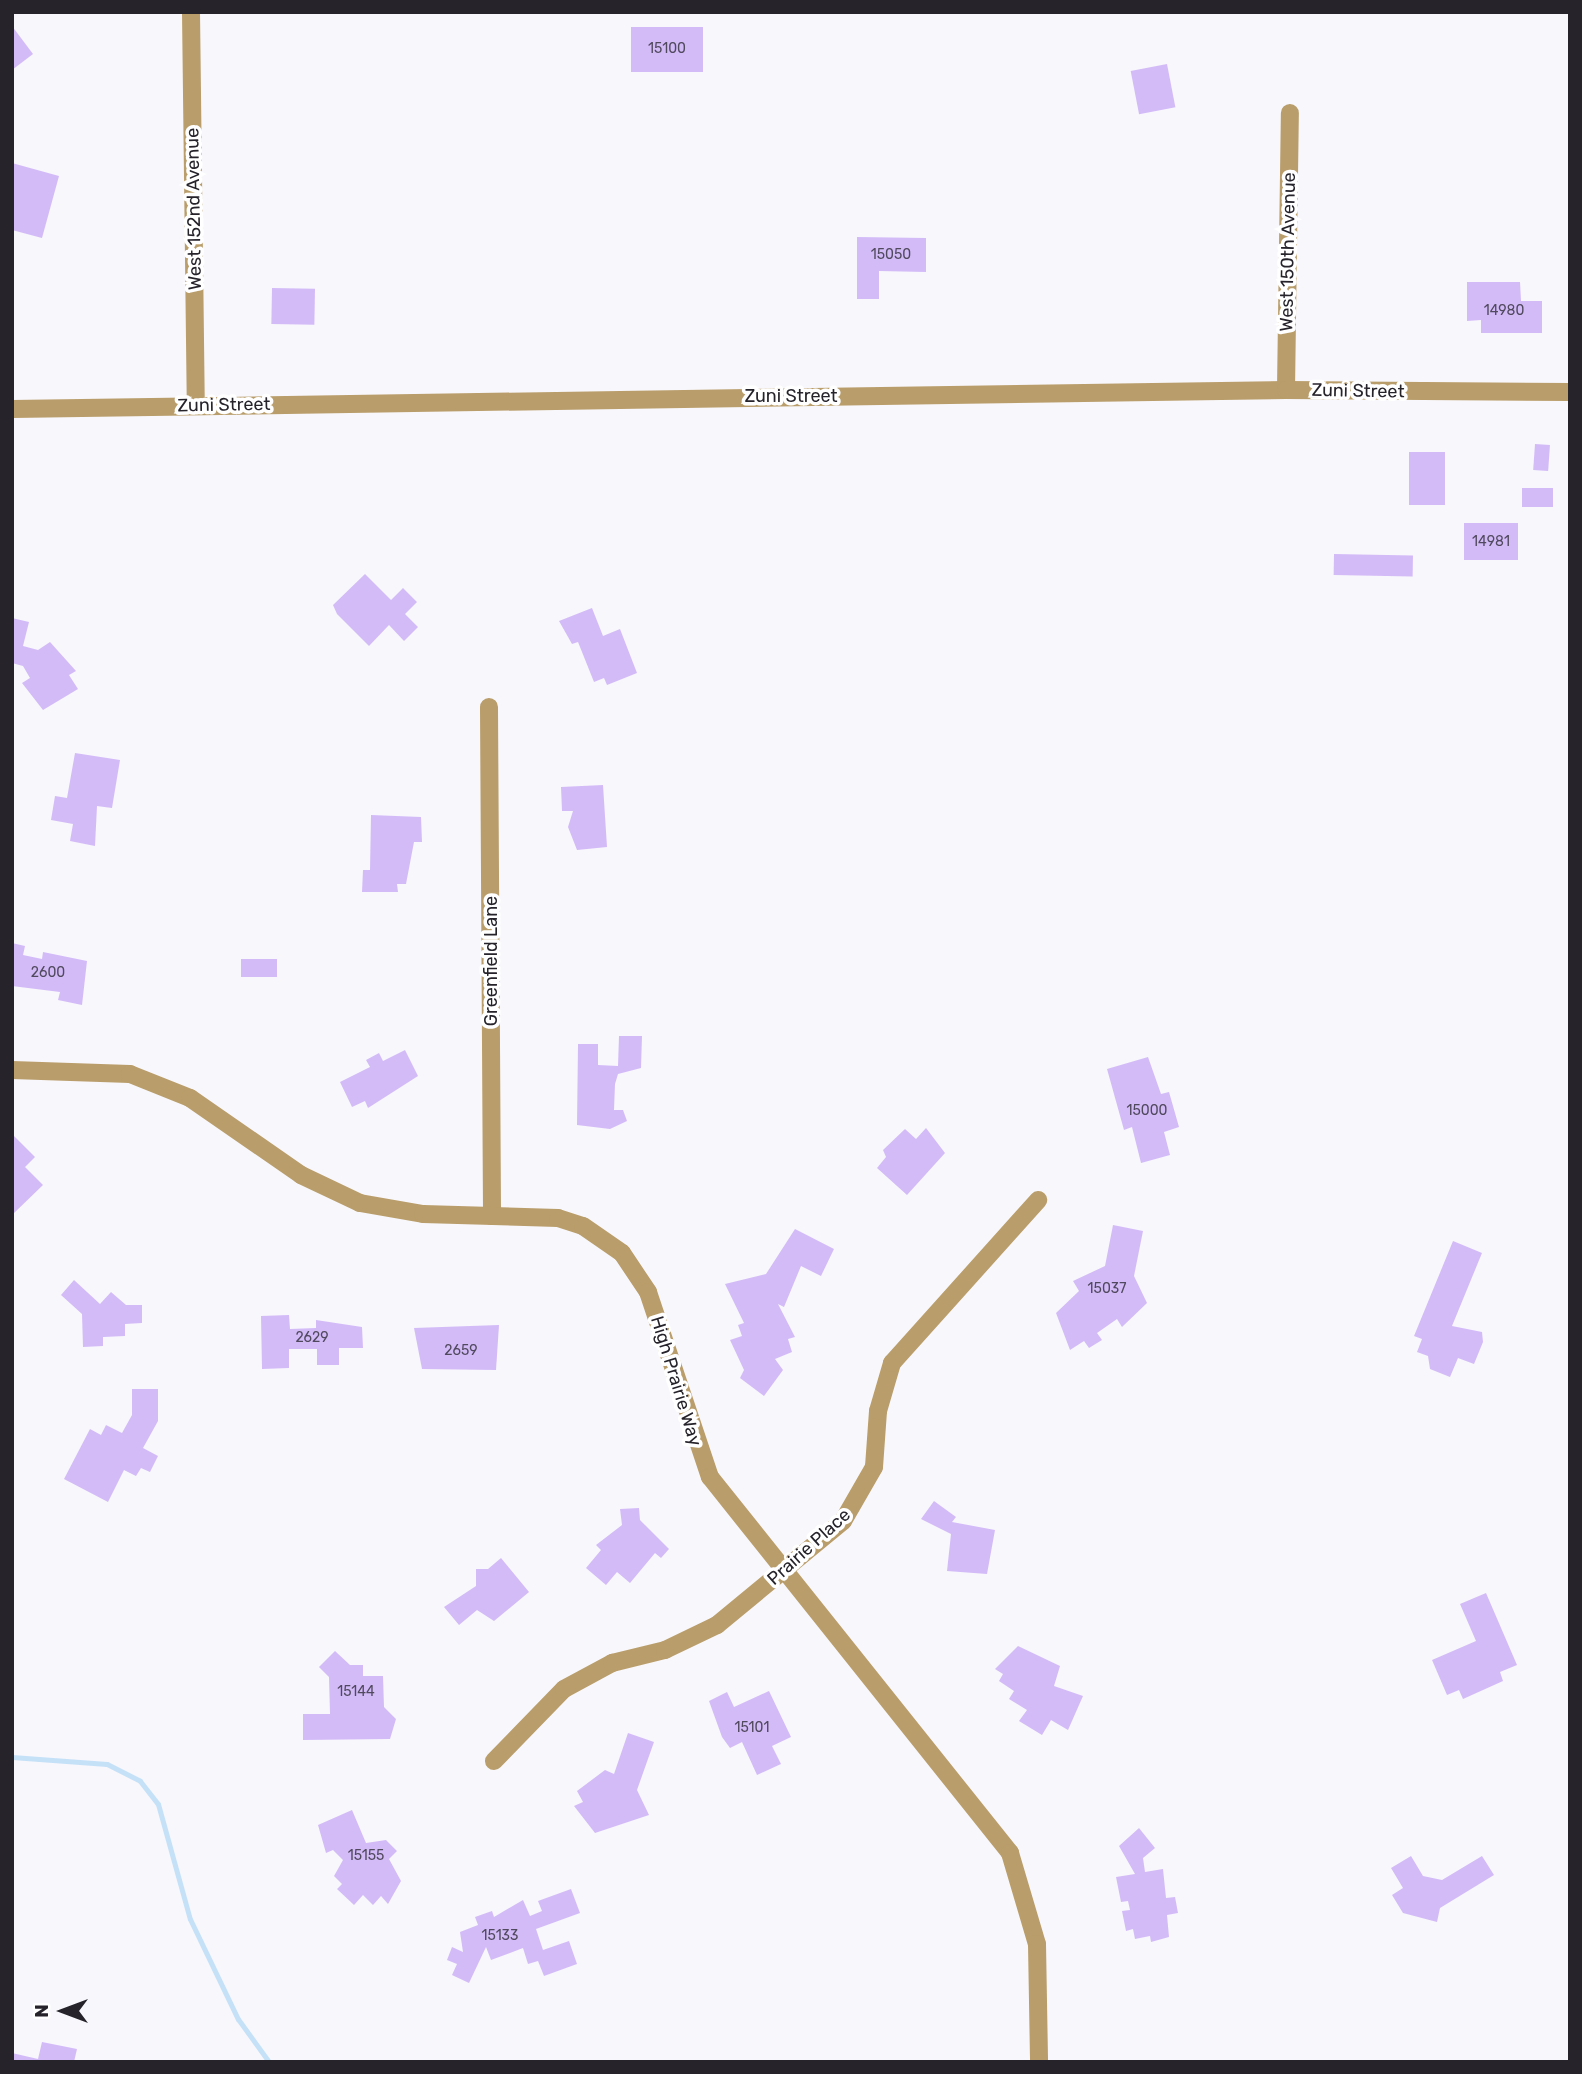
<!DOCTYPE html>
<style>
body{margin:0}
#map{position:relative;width:1582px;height:2074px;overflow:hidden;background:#f8f7fb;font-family:Rubik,sans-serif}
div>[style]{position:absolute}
.stream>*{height:5px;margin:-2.5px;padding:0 2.5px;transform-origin:2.5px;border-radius:2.5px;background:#c5e1f8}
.building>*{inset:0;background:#d3bbf8;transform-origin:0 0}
.minor>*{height:18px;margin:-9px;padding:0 9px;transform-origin:9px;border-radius:9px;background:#b99d6a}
span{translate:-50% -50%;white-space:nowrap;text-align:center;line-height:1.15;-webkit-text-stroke:7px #fff;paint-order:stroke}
.number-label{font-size:14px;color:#51495e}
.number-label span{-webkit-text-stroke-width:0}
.street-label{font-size:18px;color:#26232b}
.frame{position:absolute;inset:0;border:14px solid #26232b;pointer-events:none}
.north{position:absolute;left:28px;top:1976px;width:70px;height:70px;-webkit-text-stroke:5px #fff;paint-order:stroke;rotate:270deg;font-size:19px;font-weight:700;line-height:28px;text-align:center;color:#26232b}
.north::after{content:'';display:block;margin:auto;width:24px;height:32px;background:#26232b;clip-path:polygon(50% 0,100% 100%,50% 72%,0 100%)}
</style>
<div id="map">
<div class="stream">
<i style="left:12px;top:1757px;width:95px;rotate:4.2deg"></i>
<i style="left:107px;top:1764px;width:37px;rotate:27deg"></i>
<i style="left:140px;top:1781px;width:29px;rotate:52deg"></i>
<i style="left:158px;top:1804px;width:119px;rotate:74.5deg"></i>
<i style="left:190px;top:1919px;width:111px;rotate:64.4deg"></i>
<i style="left:238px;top:2019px;width:53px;rotate:54.2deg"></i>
</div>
<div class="building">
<i style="clip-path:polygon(12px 26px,33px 54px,12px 70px)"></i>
<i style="left:631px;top:27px;width:72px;height:45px"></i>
<i style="left:1167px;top:64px;width:44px;height:37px;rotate:79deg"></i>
<i style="clip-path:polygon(12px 163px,59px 176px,42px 238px,12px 230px)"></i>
<i style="clip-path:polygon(857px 237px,926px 238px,926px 272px,879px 271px,879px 299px,857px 299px)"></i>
<i style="clip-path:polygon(1467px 282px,1520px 282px,1521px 301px,1542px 301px,1542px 333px,1481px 333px,1481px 320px,1467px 321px)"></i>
<i style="left:272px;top:288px;width:43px;height:36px;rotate:1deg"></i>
<i style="left:1535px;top:444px;width:15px;height:26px;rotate:4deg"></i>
<i style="left:1409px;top:452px;width:36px;height:53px"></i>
<i style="left:1522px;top:488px;width:31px;height:19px"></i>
<i style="left:1464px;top:523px;width:54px;height:37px"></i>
<i style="left:1334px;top:554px;width:79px;height:21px;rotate:1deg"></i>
<i style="clip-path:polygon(365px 574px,391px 600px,403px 588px,417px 602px,405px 614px,418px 627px,404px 641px,389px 625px,369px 646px,337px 614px,333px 605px)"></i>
<i style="clip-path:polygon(592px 608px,603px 636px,620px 629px,637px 673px,607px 685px,604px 678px,594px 682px,578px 642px,572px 644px,559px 621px)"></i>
<i style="clip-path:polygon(12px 618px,29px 622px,23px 646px,38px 650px,50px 642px,76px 671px,69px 675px,78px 689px,43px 710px,22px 683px,30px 678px,23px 666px,12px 663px)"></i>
<i style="clip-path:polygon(75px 753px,120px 760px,112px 808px,97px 806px,95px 846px,70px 841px,73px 824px,51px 820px,55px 796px,67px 798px)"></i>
<i style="clip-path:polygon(603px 785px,607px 847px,577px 850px,568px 827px,573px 811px,562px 811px,561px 787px)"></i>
<i style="clip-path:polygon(371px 815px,421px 817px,422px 842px,414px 842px,406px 884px,397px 884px,398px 892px,362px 892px,363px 870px,370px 870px)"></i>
<i style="clip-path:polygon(12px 943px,25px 946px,23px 955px,42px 959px,43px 952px,87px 961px,82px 1005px,58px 1000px,60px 992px,12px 986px)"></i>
<i style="left:241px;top:959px;width:36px;height:18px"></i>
<i style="clip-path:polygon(619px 1036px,642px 1036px,641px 1068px,618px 1074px,615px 1084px,614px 1110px,623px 1110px,627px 1121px,610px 1129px,577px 1125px,578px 1044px,598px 1044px,598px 1065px,618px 1066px)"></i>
<i style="clip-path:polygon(405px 1050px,418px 1076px,368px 1108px,365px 1101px,352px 1107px,340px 1082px,370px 1067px,366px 1060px,379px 1053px,383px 1061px)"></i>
<i style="clip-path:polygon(1148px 1057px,1161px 1094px,1169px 1092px,1179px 1127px,1164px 1132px,1170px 1155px,1141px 1163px,1132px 1127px,1124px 1130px,1107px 1069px)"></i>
<i style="clip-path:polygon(926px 1128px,945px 1153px,907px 1195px,877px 1168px,886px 1157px,883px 1150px,905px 1129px,916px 1139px)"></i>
<i style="clip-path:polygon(12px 1134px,35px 1157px,25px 1167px,43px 1185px,12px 1215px)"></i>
<i style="clip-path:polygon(1113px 1225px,1143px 1231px,1134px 1276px,1147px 1303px,1122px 1327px,1117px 1319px,1097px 1333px,1102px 1340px,1089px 1348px,1084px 1341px,1070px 1350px,1056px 1313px,1079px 1291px,1073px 1281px,1105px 1266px)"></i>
<i style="clip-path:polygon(795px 1229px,834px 1249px,821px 1276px,801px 1266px,784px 1307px,778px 1304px,795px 1337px,788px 1339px,792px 1352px,775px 1359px,783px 1370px,764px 1396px,740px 1378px,744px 1370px,730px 1340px,742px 1336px,738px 1325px,744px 1323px,725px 1284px,766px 1274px)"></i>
<i style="clip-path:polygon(1453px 1241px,1482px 1253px,1452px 1326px,1482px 1332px,1483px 1342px,1474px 1364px,1458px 1358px,1450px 1377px,1430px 1369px,1428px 1356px,1417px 1352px,1422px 1339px,1414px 1336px)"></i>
<i style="clip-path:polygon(74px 1280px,100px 1304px,111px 1292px,126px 1305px,142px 1305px,142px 1323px,125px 1324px,125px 1336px,103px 1337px,103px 1346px,83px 1347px,82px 1314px,61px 1295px)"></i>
<i style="clip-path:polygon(289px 1315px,290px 1329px,316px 1328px,316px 1320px,362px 1327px,363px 1348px,339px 1348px,339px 1365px,317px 1365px,317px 1349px,289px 1349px,289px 1368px,262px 1369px,261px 1316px)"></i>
<i style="clip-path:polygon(499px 1325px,496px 1370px,422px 1369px,414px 1328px)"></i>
<i style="clip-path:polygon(132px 1389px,158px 1389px,158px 1421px,143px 1448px,158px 1456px,150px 1472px,141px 1468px,136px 1476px,124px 1470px,108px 1502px,64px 1479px,90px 1429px,101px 1435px,106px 1425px,122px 1433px,132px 1415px)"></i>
<i style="clip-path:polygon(934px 1501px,956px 1517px,952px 1522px,995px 1530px,987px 1574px,947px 1571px,951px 1534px,921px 1519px)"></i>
<i style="clip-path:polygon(639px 1508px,640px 1520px,669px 1549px,661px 1558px,655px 1553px,630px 1583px,617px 1572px,606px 1585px,586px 1568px,601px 1550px,596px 1545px,622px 1525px,620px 1509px)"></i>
<i style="clip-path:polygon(501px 1558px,529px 1592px,494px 1621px,477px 1610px,459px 1625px,444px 1607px,476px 1586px,476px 1569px,488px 1569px)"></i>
<i style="clip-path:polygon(1486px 1593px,1517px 1665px,1500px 1672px,1503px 1681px,1463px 1699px,1459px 1690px,1447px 1695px,1432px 1660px,1476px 1641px,1460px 1604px)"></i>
<i style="clip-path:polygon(1018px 1646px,1060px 1666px,1054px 1686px,1083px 1696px,1068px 1730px,1051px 1720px,1042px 1735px,1019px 1721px,1027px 1710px,1009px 1699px,1014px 1691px,999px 1681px,1003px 1674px,995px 1669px)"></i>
<i style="clip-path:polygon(335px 1651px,350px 1665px,363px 1665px,363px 1676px,383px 1676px,384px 1707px,396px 1719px,390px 1739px,303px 1740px,303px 1714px,330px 1714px,329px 1677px,319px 1667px)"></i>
<i style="clip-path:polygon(769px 1691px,791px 1737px,772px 1746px,781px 1764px,757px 1775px,742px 1742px,730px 1748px,722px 1737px,709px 1701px,727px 1692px,734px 1707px)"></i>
<i style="clip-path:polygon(628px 1733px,654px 1742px,637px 1790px,649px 1815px,595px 1833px,574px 1806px,583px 1802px,577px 1791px,605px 1770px,614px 1774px)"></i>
<i style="clip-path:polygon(352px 1810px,366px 1843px,386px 1840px,397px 1851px,389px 1859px,401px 1881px,388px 1904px,381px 1896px,373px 1905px,363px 1895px,354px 1905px,337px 1889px,342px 1884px,334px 1876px,343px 1860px,333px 1850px,326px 1853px,318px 1825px)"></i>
<i style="clip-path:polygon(1139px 1828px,1155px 1848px,1143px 1858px,1145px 1872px,1163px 1869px,1166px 1898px,1175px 1897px,1178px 1913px,1167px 1915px,1169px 1937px,1151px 1942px,1150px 1936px,1135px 1939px,1133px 1929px,1126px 1931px,1122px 1911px,1130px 1910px,1128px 1901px,1121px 1902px,1116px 1877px,1135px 1874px,1119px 1846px)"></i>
<i style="clip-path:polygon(1411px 1856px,1423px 1876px,1442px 1880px,1482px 1856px,1494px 1875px,1440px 1908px,1437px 1922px,1403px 1913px,1392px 1895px,1403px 1888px,1391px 1868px)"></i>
<i style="clip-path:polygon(571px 1889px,580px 1913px,536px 1929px,543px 1950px,569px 1941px,577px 1964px,544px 1976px,538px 1961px,528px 1964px,523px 1948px,491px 1960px,486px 1947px,469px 1983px,452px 1975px,457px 1964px,447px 1960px,452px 1947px,463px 1952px,460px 1932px,478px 1925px,475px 1917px,492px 1911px,494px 1917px,523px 1900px,530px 1916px,542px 1911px,538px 1901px)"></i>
<i style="clip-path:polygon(42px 2042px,77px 2049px,74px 2062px,12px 2062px,12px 2053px,38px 2059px)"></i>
</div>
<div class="minor">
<i style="left:191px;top:12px;width:393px;rotate:89.3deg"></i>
<i style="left:1286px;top:390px;width:277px;rotate:-89.2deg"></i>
<i style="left:12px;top:409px;width:1274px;rotate:-0.85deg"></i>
<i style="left:1286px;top:390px;width:284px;rotate:0.4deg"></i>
<i style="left:489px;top:707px;width:509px;rotate:89.66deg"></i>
<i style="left:12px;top:1070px;width:118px;rotate:1.9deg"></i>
<i style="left:130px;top:1074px;width:65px;rotate:21.8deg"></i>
<i style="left:190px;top:1098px;width:135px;rotate:34.7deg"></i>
<i style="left:301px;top:1175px;width:65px;rotate:25.4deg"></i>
<i style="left:360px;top:1203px;width:64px;rotate:9.9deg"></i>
<i style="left:423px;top:1214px;width:135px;rotate:1.7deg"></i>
<i style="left:558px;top:1218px;width:26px;rotate:18deg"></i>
<i style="left:583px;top:1226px;width:47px;rotate:34.7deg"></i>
<i style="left:622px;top:1253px;width:47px;rotate:56.3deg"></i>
<i style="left:648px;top:1292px;width:195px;rotate:71.5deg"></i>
<i style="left:710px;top:1477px;width:481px;rotate:51.4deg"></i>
<i style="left:1010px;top:1853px;width:95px;rotate:73.5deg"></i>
<i style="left:1037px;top:1944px;width:118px;rotate:89deg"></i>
<i style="left:494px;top:1761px;width:100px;rotate:-45.8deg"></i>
<i style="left:564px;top:1689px;width:55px;rotate:-28.4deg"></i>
<i style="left:612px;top:1663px;width:55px;rotate:-13.8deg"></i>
<i style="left:665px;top:1650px;width:58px;rotate:-25.7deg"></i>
<i style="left:717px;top:1625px;width:163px;rotate:-39.5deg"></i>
<i style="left:843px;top:1521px;width:62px;rotate:-60.1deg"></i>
<i style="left:874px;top:1467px;width:56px;rotate:-85.9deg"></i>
<i style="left:878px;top:1411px;width:50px;rotate:-73.7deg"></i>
<i style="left:892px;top:1363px;width:219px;rotate:-48.1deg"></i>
</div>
<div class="number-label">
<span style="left:667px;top:49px">15100</span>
<span style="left:891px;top:255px">15050</span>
<span style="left:1504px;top:311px">14980</span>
<span style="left:1491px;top:542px">14981</span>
<span style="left:48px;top:973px">2600</span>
<span style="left:1147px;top:1111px">15000</span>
<span style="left:1107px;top:1289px">15037</span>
<span style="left:312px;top:1338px">2629</span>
<span style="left:461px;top:1351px">2659</span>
<span style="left:356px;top:1692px">15144</span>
<span style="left:752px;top:1728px">15101</span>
<span style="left:366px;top:1856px">15155</span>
<span style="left:500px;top:1936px">15133</span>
</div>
<div class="street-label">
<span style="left:194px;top:209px;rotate:-91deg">West 152nd Avenue</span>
<span style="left:1288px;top:252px;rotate:-89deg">West 150th Avenue</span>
<span style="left:1358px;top:391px;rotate:1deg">Zuni Street</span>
<span style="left:791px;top:396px">Zuni Street</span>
<span style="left:224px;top:405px;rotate:-1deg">Zuni Street</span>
<span style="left:491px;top:961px;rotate:-90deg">Greenfield Lane</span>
<span style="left:676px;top:1381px;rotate:73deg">High Prairie Way</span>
<span style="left:809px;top:1547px;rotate:-42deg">Prairie Place</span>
</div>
<div class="frame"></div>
<div class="north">N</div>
</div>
